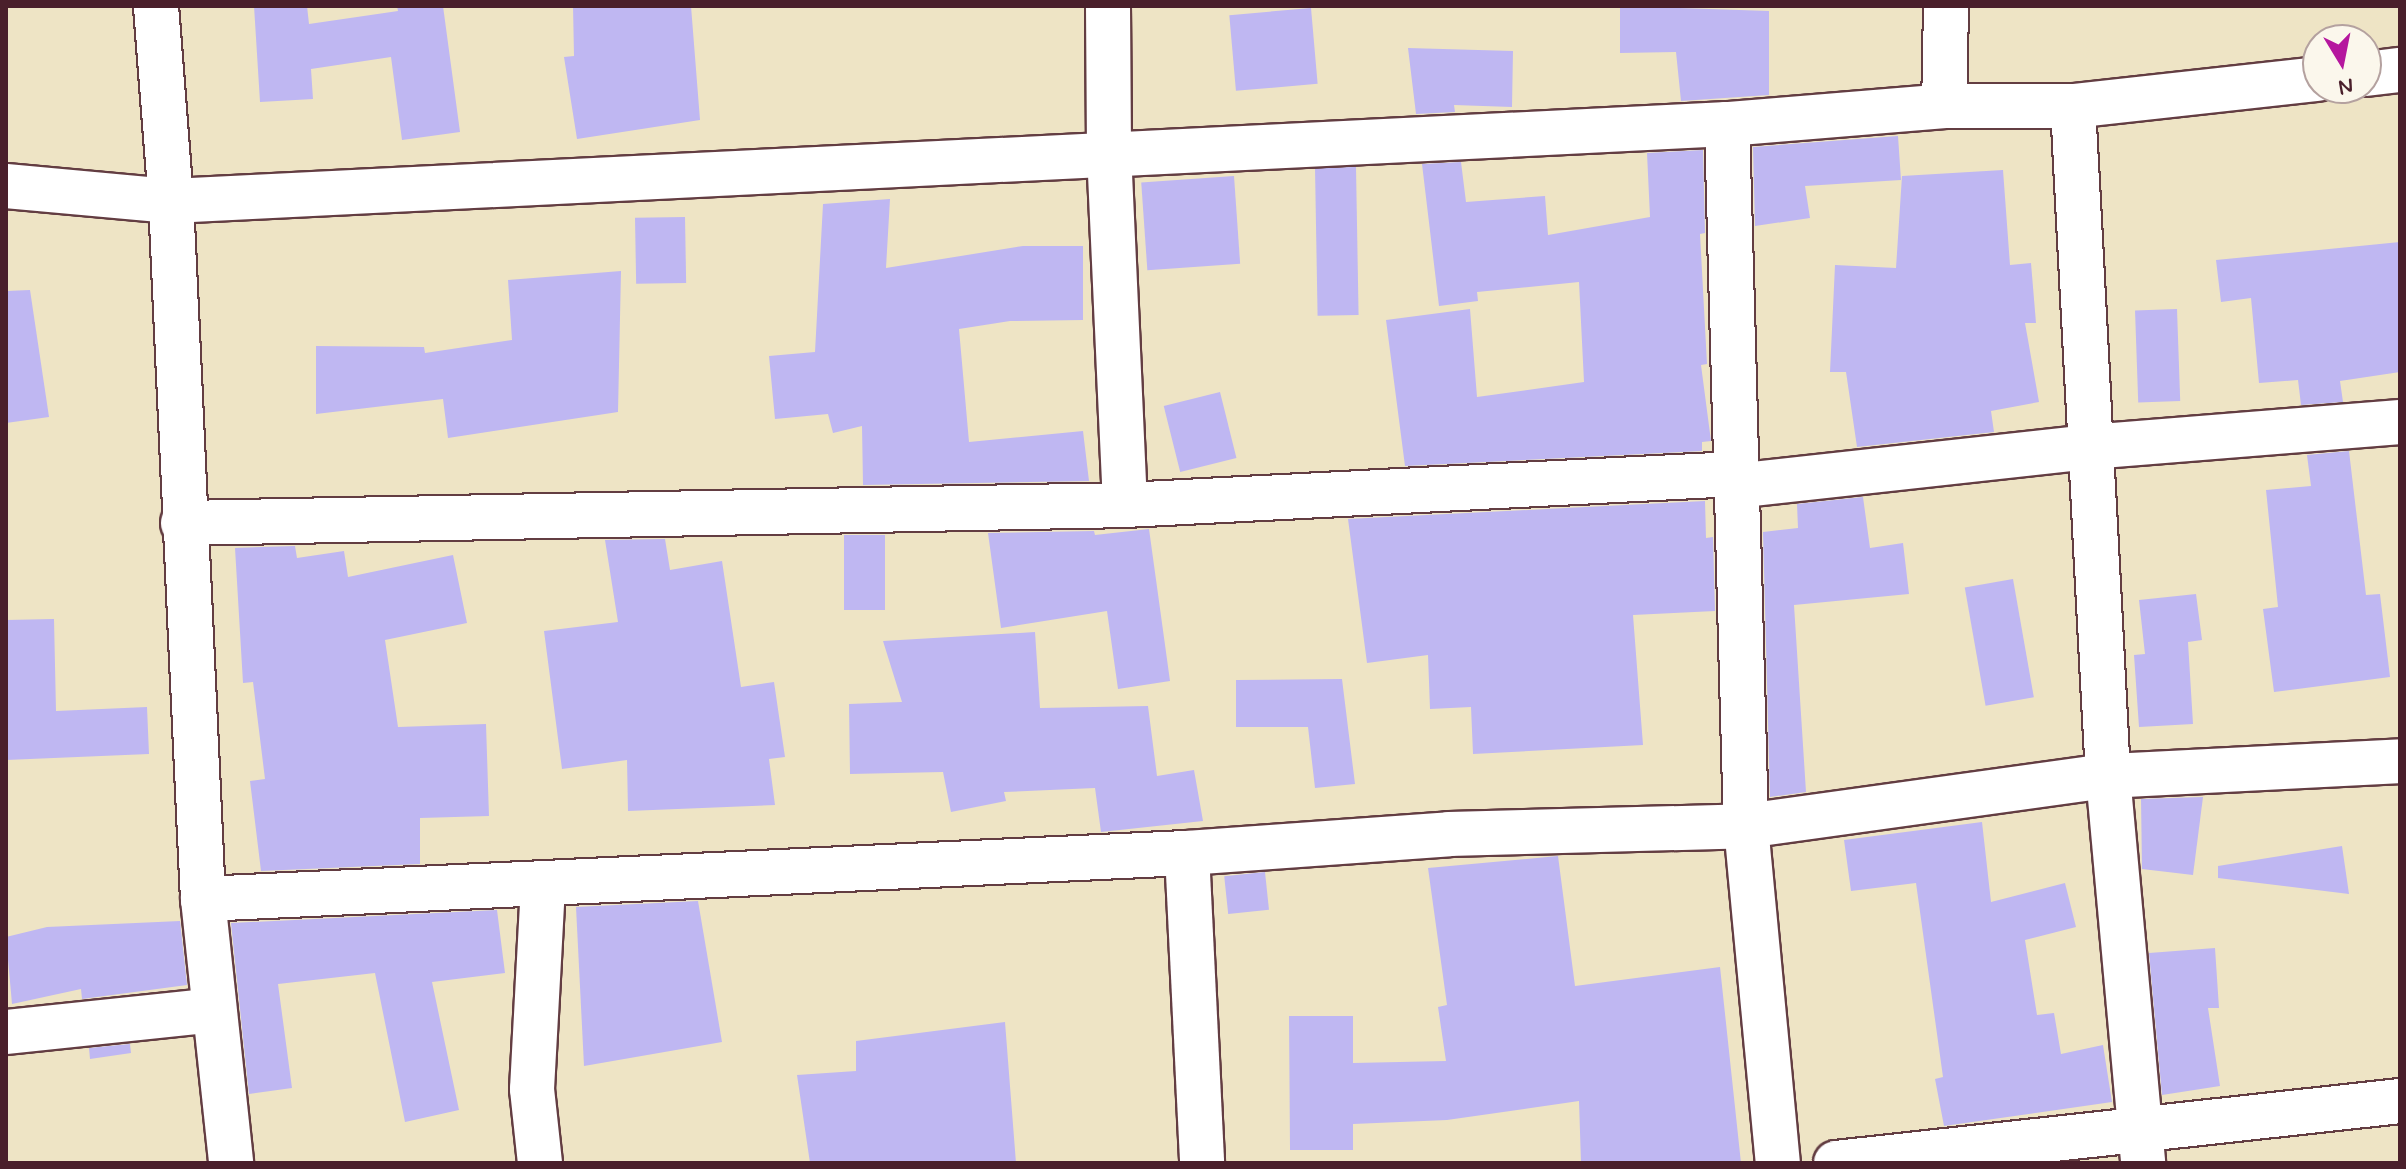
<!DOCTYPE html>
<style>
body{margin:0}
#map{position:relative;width:2406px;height:1169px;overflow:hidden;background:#eee4c5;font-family:Mynerve,sans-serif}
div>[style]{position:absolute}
.building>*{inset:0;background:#bfb7f2;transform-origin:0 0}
.roads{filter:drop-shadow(2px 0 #633d42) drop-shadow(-2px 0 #633d42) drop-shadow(0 2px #633d42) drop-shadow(0 -2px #633d42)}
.street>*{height:44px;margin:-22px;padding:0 22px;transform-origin:22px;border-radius:22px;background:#fff}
span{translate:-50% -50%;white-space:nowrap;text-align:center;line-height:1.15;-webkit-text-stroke:6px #fbf7ec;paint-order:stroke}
.frame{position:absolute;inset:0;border:8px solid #4a1f2b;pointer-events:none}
.north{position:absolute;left:2302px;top:24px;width:80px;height:80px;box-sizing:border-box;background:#fbf7ec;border:2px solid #b4a19f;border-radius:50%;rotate:170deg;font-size:22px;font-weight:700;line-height:32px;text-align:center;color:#4a1f2b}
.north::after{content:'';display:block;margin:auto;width:28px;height:36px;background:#b5179e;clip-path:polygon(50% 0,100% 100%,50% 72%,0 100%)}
</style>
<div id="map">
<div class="building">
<i style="clip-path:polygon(254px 6px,307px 6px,309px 24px,398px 11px,397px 6px,443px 6px,460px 132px,402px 140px,391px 57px,311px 69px,313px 99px,260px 102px)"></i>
<i style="clip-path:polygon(573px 6px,691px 6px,700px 120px,577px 139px,564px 57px,574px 56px)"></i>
<i style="clip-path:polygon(1620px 6px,1769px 11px,1769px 95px,1681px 101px,1676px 52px,1620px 53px)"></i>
<i style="left:1311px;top:8px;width:76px;height:82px;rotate:85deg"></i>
<i style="clip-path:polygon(1408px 48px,1513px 51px,1512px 107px,1454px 105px,1455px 112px,1416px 114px)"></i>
<i style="clip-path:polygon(1898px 136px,1901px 180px,1805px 186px,1810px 218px,1755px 226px,1753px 147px)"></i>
<i style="clip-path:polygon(1703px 150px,1705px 233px,1700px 234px,1707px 364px,1701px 365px,1711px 441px,1702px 442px,1702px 451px,1405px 466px,1386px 320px,1470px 309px,1477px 397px,1584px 382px,1579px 282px,1477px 292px,1478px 301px,1439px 306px,1422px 164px,1461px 162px,1466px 202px,1545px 196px,1548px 235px,1650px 217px,1647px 153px)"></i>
<i style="left:1356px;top:167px;width:148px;height:41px;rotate:89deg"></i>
<i style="clip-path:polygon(2003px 170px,2010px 265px,2031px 263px,2036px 323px,2025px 323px,2039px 402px,1991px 411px,1994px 432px,1857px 447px,1846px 372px,1830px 372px,1835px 265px,1896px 268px,1902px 176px)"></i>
<i style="left:1234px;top:176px;width:88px;height:93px;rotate:86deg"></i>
<i style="clip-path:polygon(890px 199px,886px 268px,1023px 246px,1083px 246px,1083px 320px,1010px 321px,959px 329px,969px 442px,1083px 431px,1089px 481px,863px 485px,862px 426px,833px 433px,828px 414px,775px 419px,769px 356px,815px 352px,823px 204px)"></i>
<i style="left:685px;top:217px;width:66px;height:50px;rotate:89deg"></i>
<i style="clip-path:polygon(2400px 242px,2400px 372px,2340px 381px,2343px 402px,2301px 405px,2298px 380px,2259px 383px,2251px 298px,2221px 302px,2216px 260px)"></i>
<i style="clip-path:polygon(621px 271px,618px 412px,448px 438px,443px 399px,316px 414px,316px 346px,424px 347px,425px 353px,512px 340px,508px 280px)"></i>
<i style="clip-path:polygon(30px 290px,49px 417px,6px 423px,6px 291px)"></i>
<i style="left:2177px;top:309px;width:92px;height:42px;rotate:88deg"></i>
<i style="left:1220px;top:392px;width:68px;height:58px;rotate:76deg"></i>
<i style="clip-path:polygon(2349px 451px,2366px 595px,2380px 594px,2390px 677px,2274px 692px,2263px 609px,2278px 607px,2266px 490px,2311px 486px,2307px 455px)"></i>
<i style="clip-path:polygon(1863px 497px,1870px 548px,1903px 543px,1909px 594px,1794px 605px,1806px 792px,1770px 797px,1763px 532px,1798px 528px,1797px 504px)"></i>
<i style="clip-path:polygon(1705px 501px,1706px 538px,1713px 537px,1715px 611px,1633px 615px,1643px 745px,1473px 754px,1471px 707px,1430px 709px,1428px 655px,1367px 663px,1348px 519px)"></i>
<i style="clip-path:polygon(1149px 529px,1170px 681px,1118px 689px,1107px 611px,1001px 628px,988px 533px,1094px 531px,1095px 535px)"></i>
<i style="left:844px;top:535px;width:41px;height:75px"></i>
<i style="clip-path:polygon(665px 539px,670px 570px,722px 561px,741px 687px,774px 682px,785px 757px,769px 759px,775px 805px,628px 811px,627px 760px,562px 769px,544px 631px,618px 622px,605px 540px)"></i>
<i style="clip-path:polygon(295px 546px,297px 558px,344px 551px,348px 577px,453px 555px,467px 623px,385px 640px,398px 727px,486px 724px,489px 816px,420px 818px,420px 864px,261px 871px,250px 781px,265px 779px,253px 682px,243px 683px,235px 548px)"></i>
<i style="left:2013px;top:579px;width:120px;height:49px;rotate:80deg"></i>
<i style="clip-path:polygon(2196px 594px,2202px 640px,2188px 642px,2193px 724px,2139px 727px,2134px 655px,2145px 654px,2139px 600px)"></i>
<i style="clip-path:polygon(54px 619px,56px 711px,147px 707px,149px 754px,6px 760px,6px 620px)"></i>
<i style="clip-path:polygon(1035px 632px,1040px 708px,1148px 706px,1157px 776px,1194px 770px,1203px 821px,1101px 832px,1095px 788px,1004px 792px,1006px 801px,951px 812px,943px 772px,850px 774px,849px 704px,902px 702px,883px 641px)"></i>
<i style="clip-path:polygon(1342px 679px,1355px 784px,1315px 788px,1308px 727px,1236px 727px,1236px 680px)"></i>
<i style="clip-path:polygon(2203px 797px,2193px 875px,2142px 869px,2141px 799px)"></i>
<i style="clip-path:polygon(1982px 822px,1991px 902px,2065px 883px,2076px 927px,2025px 940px,2037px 1015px,2054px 1013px,2061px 1054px,2103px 1045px,2112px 1102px,1944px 1126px,1935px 1079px,1943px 1077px,1916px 883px,1851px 891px,1844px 840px)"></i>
<i style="clip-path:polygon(2342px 846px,2349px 894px,2218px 878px,2218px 866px)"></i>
<i style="clip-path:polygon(1558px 856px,1575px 986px,1720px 967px,1741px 1163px,1581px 1163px,1579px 1101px,1447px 1120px,1353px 1124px,1353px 1150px,1290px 1150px,1289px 1016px,1353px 1016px,1353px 1063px,1446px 1061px,1438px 1007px,1447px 1005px,1428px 868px)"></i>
<i style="left:1265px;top:872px;width:38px;height:41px;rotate:84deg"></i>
<i style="clip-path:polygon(698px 901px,722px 1042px,584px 1066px,576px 907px)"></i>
<i style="clip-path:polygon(497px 910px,505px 973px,432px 982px,459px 1110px,405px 1122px,375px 973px,278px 984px,292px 1088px,249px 1094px,231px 923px)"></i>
<i style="clip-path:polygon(180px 921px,187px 985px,82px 999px,81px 989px,12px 1004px,6px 937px,47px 927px)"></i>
<i style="clip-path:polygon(2215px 948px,2219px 1008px,2208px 1008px,2220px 1086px,2162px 1095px,2149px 953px)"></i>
<i style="clip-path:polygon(1005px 1022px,1016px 1163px,810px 1163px,797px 1075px,856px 1071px,856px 1041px)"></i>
<i style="clip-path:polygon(130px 1044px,131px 1053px,90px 1059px,89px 1048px)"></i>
</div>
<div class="roads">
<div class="street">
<i style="left:156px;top:6px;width:196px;rotate:85.6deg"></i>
<i style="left:171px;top:201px;width:699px;rotate:87.38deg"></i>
<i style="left:203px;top:899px;width:265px;rotate:83.9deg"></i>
<i style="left:1108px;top:6px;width:146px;rotate:89.6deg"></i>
<i style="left:1109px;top:152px;width:353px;rotate:87.4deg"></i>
<i style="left:1946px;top:6px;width:100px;rotate:91.1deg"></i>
<i style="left:1944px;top:106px;width:129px"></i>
<i style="left:2073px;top:106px;width:246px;rotate:-6.3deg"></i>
<i style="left:2366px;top:74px;width:34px;rotate:-7deg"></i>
<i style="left:2073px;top:106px;width:671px;rotate:87.01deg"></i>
<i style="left:2108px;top:776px;width:389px;rotate:84.8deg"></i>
<i style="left:1727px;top:124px;width:702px;rotate:88.45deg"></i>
<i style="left:1746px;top:826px;width:339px;rotate:84.6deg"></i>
<i style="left:6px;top:186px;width:166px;rotate:5.2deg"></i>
<i style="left:171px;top:201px;width:1558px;rotate:-2.83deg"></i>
<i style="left:1727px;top:124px;width:218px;rotate:-4.7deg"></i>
<i style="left:1735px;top:486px;width:356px;rotate:-6.3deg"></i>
<i style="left:2089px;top:447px;width:312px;rotate:-4.6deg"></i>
<i style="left:183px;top:523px;width:942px;rotate:-1.09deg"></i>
<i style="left:1125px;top:505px;width:610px;rotate:-2.91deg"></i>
<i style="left:1187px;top:853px;width:310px;rotate:87.2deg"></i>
<i style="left:203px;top:899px;width:985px;rotate:-2.68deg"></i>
<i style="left:1187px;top:853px;width:263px;rotate:-4.1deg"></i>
<i style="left:1449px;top:834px;width:297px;rotate:-1.5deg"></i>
<i style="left:1746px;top:826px;width:365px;rotate:-7.9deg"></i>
<i style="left:2108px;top:776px;width:292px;rotate:-2.9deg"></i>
<i style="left:6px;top:1032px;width:209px;rotate:-6deg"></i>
<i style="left:540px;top:1163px;width:74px;rotate:-96.2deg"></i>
<i style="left:532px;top:1089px;width:206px;rotate:-86.9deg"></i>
<i style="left:1836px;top:1163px;width:567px;rotate:-6.27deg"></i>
</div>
</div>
<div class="frame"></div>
<div class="north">N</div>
</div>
